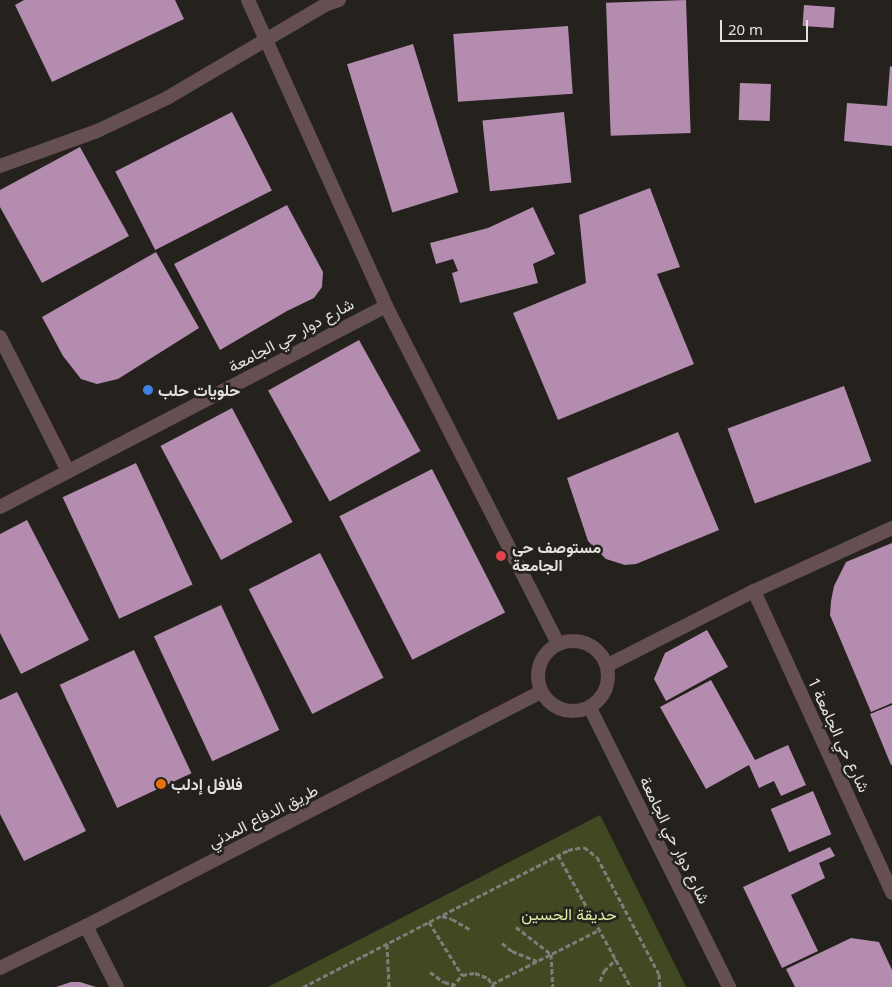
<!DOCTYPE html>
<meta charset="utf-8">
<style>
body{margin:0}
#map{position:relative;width:892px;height:987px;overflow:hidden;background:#25221d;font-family:"Noto Sans",Vazirmatn,sans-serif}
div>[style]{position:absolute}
.green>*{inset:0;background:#414922}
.building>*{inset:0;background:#b38caf;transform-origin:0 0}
.path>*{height:3px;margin-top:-1.5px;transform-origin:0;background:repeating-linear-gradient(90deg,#7f7d79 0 5px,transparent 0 7.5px)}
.minor>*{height:14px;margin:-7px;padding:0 7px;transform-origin:7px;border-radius:7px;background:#654f50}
.minor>.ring{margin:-7px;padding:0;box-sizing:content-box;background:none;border:14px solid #654f50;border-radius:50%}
.dots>*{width:14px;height:14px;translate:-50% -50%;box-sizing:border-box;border:2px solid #25221d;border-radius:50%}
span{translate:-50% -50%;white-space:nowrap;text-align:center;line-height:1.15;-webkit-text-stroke:5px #25221d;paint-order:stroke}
.street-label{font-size:16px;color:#e3e1de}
.poi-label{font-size:16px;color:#e3e1de;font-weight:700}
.left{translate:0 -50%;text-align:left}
.park-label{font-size:16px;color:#dceda3}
.scale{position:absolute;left:720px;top:20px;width:88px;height:22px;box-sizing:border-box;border:2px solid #e3e1de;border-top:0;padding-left:6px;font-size:15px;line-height:18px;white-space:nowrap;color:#e3e1de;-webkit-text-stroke:4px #25221d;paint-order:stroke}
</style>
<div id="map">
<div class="green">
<i style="clip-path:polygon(600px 815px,686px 987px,268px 987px)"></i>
</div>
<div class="building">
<i style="clip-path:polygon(24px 0,175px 0,184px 19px,52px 82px,15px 5px)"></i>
<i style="left:686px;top:0;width:133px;height:80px;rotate:88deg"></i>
<i style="left:804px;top:5px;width:31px;height:21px;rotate:4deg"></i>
<i style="left:568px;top:26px;width:68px;height:115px;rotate:86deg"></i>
<i style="left:413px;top:44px;width:155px;height:69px;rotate:73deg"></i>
<i style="clip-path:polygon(890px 66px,892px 67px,892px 146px,844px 141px,847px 103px,887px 106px)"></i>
<i style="left:740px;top:83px;width:31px;height:37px;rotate:2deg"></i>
<i style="left:232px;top:112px;width:88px;height:131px;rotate:63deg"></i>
<i style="left:564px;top:112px;width:71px;height:82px;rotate:84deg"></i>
<i style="clip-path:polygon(80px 147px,129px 236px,42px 283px,0 207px,0 190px)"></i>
<i style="clip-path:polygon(650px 188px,680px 267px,657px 274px,694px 364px,558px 420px,513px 313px,586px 283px,579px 215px)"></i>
<i style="clip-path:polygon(287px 205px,323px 272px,322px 287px,314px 298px,287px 311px,220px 350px,174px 264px)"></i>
<i style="clip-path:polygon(533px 207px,555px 254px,533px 264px,538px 283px,460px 303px,452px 273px,458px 271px,453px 259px,436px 264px,430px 243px,488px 228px)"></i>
<i style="clip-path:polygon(156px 252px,199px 328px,118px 379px,97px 384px,81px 379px,63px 356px,42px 317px)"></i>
<i style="left:359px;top:340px;width:127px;height:104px;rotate:61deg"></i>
<i style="left:844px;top:386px;width:80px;height:124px;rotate:70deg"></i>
<i style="left:232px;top:408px;width:129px;height:81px;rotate:62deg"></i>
<i style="clip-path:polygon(678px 432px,719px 530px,636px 564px,625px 565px,606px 559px,588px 541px,567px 478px)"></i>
<i style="left:136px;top:463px;width:134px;height:81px;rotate:65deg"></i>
<i style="left:432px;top:469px;width:161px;height:104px;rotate:63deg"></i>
<i style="clip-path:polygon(27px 520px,89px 640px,21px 674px,0 633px,0 534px)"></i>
<i style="clip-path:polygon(892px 543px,892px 703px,871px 712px,830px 615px,831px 601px,834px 586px,846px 562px)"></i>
<i style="left:320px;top:553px;width:140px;height:80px;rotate:63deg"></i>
<i style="left:221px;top:605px;width:138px;height:74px;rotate:65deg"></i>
<i style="clip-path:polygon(707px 630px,728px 667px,666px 701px,654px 679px,665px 653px)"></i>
<i style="left:134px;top:650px;width:136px;height:82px;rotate:65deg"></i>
<i style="clip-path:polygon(711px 680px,755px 760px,788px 745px,806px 785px,781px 796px,774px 781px,759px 788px,749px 765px,706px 789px,660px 707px)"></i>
<i style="clip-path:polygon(17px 692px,86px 831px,24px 861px,0 814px,0 700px)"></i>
<i style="clip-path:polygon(892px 705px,892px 765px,891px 765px,870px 714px)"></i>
<i style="left:813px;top:791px;width:47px;height:46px;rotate:67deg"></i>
<i style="clip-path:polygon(830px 847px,835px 856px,819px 863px,825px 878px,791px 895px,818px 951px,782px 968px,743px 887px)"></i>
<i style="clip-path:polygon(851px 938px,879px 942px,892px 970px,892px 987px,795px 987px,786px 969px)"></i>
<i style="clip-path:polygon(71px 982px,80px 982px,96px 987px,56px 987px)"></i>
</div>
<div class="path">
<i style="left:558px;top:855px;width:151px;rotate:61.1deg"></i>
<i style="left:442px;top:916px;width:10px;rotate:17deg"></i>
<i style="left:452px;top:919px;width:22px;rotate:30deg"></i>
<i style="left:429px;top:922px;width:62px;rotate:58.1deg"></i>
<i style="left:516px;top:927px;width:44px;rotate:37.6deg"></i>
<i style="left:551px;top:954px;width:33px;rotate:87deg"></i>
<i style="left:502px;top:943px;width:13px;rotate:39deg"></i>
<i style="left:512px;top:951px;width:27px;rotate:22deg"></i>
<i style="left:387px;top:944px;width:43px;rotate:87.3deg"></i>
<i style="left:430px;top:972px;width:17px;rotate:36deg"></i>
<i style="left:444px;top:982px;width:9px;rotate:13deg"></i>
<i style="left:600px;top:981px;width:11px;rotate:-68deg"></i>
<i style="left:604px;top:971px;width:17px;rotate:-45deg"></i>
<i style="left:492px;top:984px;width:120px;rotate:-26.8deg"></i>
<i style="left:303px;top:987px;width:298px;rotate:-27.3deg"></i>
<i style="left:568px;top:850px;width:16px;rotate:-11deg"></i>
<i style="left:584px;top:847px;width:16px;rotate:38deg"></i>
<i style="left:597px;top:857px;width:132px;rotate:62.1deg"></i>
<i style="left:659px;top:974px;width:13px;rotate:86deg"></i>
<i style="left:452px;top:987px;width:16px;rotate:-50deg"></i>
<i style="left:462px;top:975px;width:13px;rotate:-9deg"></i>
<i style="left:475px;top:973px;width:14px;rotate:21deg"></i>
<i style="left:488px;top:978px;width:11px;rotate:56deg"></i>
</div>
<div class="minor">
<i style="left:248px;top:0;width:336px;rotate:65.7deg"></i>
<i style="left:386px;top:306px;width:379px;rotate:63deg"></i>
<i style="left:0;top:166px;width:103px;rotate:-19.8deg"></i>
<i style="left:97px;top:131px;width:77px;rotate:-25.2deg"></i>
<i style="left:167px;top:98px;width:183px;rotate:-30.5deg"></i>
<i style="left:325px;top:5px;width:15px;rotate:-20deg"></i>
<i style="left:0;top:337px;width:150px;rotate:63.1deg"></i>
<i style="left:0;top:507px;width:435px;rotate:-27.5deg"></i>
<i style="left:754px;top:591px;width:332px;rotate:65.4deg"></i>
<i class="ring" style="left:538px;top:641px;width:56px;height:56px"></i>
<i style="left:608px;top:665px;width:164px;rotate:-26.9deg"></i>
<i style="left:754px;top:591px;width:152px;rotate:-24.5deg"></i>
<i style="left:590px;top:708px;width:312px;rotate:63.5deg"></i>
<i style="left:86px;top:926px;width:68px;rotate:63.1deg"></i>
<i style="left:0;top:968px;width:96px;rotate:-26deg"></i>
<i style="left:86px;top:926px;width:512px;rotate:-27.22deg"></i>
</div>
<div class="dots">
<i style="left:148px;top:390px;background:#3f7fe0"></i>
<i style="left:501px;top:556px;background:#e0444e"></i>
<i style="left:161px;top:784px;background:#e8710a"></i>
</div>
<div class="street-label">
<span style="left:291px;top:335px;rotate:-28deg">شارع دوار حي الجامعة</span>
<span style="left:839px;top:735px;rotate:65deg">شارع حي الجامعة 1</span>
<span style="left:263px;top:816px;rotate:-27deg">طريق الدفاع المدني</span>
<span style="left:675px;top:840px;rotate:64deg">شارع دوار حي الجامعة</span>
</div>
<div class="poi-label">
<span class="left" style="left:158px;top:390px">حلويات حلب</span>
<span class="left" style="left:512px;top:556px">مستوصف حي<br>الجامعة</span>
<span class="left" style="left:171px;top:784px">فلافل إدلب</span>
</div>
<div class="park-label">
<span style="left:569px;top:914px">حديقة الحسين</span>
</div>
<div class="scale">20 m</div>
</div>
